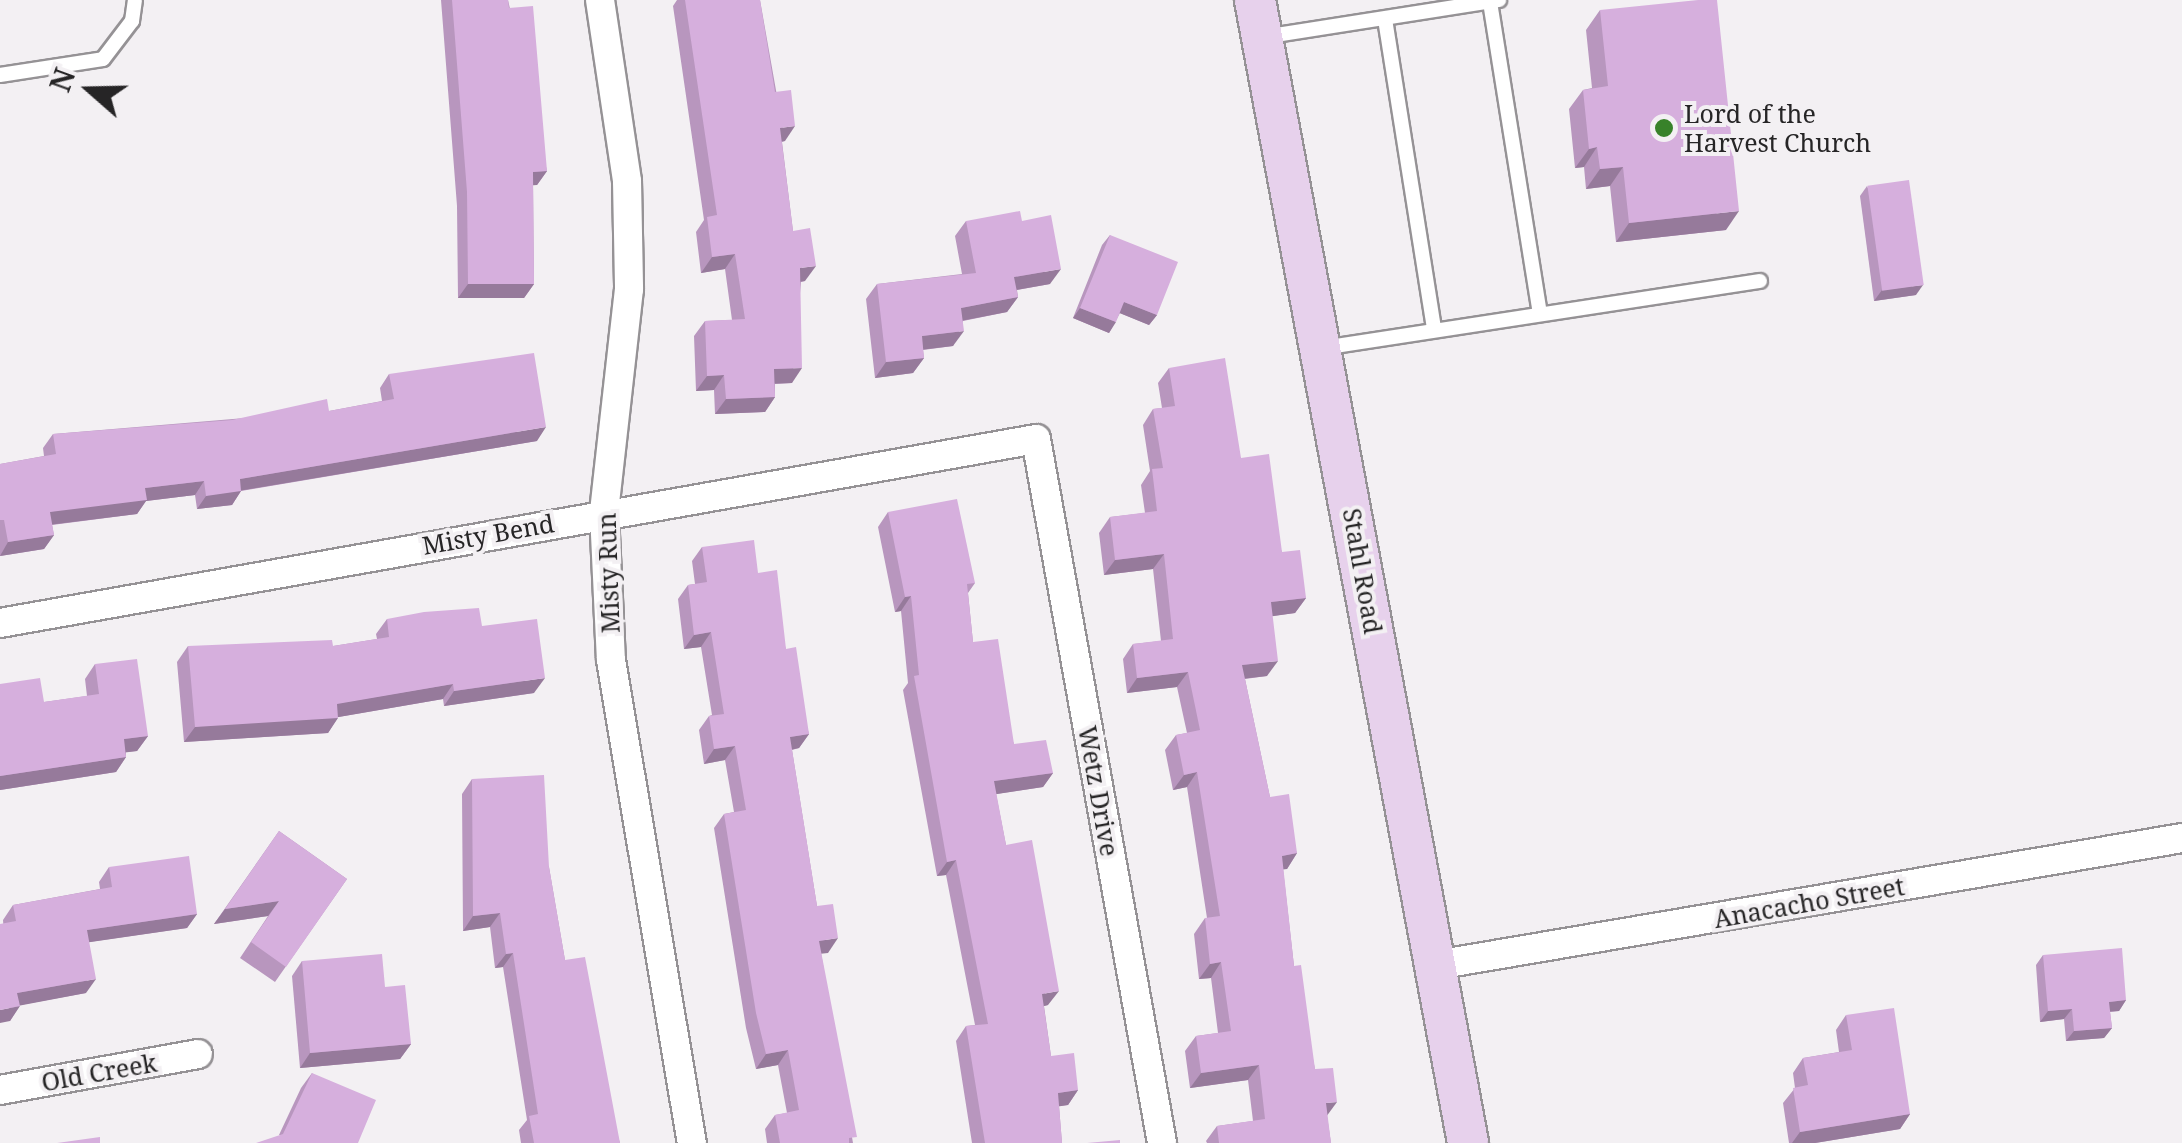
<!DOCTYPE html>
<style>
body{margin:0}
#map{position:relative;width:2182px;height:1143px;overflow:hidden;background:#f3f0f3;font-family:"Noto Serif",serif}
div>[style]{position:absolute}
.roads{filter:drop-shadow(2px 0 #959295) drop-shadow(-2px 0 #959295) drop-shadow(0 2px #959295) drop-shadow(0 -2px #959295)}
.lane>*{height:14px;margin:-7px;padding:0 7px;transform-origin:7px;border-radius:7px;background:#fff}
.street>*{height:28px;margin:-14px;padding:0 14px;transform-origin:14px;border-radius:14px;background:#fff}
.secondary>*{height:40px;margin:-20px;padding:0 20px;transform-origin:20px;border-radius:20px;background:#e7d1ec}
.wall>*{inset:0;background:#b896be}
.shaded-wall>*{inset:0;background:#967a9b}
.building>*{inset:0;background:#d6afdd;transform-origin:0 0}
.dots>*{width:28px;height:28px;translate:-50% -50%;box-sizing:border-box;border:5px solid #f3f0f3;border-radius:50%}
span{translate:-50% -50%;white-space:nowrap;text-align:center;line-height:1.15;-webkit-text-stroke:8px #f3f0f3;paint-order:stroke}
.poi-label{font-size:25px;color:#262526}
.left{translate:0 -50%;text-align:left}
.street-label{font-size:25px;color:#262526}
.north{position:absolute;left:40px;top:40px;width:100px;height:100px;-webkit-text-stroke:8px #f3f0f3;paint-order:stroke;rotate:290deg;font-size:28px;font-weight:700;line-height:40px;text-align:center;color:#262526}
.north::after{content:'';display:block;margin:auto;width:35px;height:45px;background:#262526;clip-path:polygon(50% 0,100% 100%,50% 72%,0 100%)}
</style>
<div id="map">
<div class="roads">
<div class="lane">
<i style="left:1490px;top:2px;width:315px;rotate:80.9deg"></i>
<i style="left:1385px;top:19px;width:312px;rotate:81deg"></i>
<i style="left:1263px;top:37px;width:239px;rotate:-8.9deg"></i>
<i style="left:0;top:75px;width:104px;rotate:-8.8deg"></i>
<i style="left:103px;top:59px;width:48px;rotate:-52.7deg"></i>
<i style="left:132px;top:21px;width:21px;rotate:-82deg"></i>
<i style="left:1322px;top:348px;width:443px;rotate:-8.7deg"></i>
</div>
<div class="street">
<i style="left:600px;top:0;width:183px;rotate:81.5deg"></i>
<i style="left:627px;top:181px;width:108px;rotate:88.9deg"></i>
<i style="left:629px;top:289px;width:225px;rotate:96.4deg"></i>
<i style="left:604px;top:513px;width:147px;rotate:87.3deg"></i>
<i style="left:611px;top:660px;width:490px;rotate:80.5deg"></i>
<i style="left:0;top:623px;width:1052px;rotate:-10.07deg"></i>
<i style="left:1036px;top:439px;width:715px;rotate:79.85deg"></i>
<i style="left:1436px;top:965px;width:757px;rotate:-9.66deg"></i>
<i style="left:0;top:1090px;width:201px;rotate:-10.3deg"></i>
</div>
<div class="secondary">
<i style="left:1255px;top:0;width:1163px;rotate:79.44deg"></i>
</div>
</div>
<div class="wall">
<i style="clip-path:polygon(441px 0,508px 0,547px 171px,537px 185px,533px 185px,534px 284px,524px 298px,458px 298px,457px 206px)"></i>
<i style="clip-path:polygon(677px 0,760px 0,785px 141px,782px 142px,793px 231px,805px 281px,801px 282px,792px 383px,775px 384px,775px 397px,765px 412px,715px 414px,714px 390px,696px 391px,694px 336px,705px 321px,732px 320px,725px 269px,701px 273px,696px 232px,704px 220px,673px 6px)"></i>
<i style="clip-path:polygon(1600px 10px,1726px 230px,1616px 242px,1610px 186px,1586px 189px,1584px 167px,1575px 168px,1569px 109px,1583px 90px,1592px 88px,1586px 30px)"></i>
<i style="clip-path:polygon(1867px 186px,1916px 295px,1874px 301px,1860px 196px)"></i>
<i style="clip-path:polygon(966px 221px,1022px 221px,1050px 284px,1017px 290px,1018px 297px,1007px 312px,963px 321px,953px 346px,923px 350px,924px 358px,913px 373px,875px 378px,866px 299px,877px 284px,962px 274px,955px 236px)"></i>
<i style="clip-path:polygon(1110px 235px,1157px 315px,1149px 325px,1120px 313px,1109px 333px,1073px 318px,1102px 245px)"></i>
<i style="clip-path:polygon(1169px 368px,1241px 458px,1282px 552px,1306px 598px,1295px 613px,1272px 616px,1267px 676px,1245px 679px,1270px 797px,1297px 853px,1287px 869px,1283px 869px,1294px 966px,1315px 1069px,1327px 1116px,1331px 1143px,1207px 1143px,1206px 1141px,1217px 1126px,1253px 1121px,1248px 1080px,1190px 1088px,1185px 1051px,1196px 1036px,1218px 1033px,1211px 978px,1199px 979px,1194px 934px,1205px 918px,1207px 918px,1187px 787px,1173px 790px,1165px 750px,1176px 735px,1187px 733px,1177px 687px,1127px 693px,1123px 659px,1133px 644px,1161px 641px,1153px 569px,1104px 575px,1099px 533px,1110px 517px,1145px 513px,1141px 485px,1150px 471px,1143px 425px,1153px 409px,1162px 408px,1158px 383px)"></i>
<i style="clip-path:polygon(389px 374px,537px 441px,241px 491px,232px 505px,197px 509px,195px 495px,146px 501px,137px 514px,52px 525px,54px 535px,44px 549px,0 556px,0 464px,44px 456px,43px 448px,53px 434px,329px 411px,382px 401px,380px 388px)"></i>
<i style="clip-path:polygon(888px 512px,975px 583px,968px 593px,973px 642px,1014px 744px,1053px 773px,1043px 787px,996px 794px,1006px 845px,1048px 1005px,1044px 1006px,1051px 1056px,1078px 1090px,1068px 1105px,1059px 1106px,1062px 1143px,972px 1143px,956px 1041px,966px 1026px,975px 1025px,946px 875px,937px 876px,903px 690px,908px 683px,901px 611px,895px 612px,878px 527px)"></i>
<i style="clip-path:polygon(702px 547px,758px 573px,786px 649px,809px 734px,799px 748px,792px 750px,817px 906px,828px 953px,821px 953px,853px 1143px,767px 1143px,765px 1129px,775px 1115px,787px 1113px,778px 1065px,756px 1069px,746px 1028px,714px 828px,724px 814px,734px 812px,725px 760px,704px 764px,699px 730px,709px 716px,712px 715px,701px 647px,684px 649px,678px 599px,688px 585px,695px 584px,692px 561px)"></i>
<i style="clip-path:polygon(387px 619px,482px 626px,534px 693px,444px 706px,443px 699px,338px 717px,328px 733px,184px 742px,177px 662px,188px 646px,333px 646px,377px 639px,376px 634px)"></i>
<i style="clip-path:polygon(95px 664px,148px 736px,137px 751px,126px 752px,126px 757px,116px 772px,0 790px,0 684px,44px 702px,87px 696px,85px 679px)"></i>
<i style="clip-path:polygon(472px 779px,549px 867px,565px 960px,620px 1143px,521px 1143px,519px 1130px,527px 1120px,503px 967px,495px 968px,490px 927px,463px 931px,462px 794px)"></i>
<i style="clip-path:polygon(279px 831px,347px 879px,275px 982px,240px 958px,268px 916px,214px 924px)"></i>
<i style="clip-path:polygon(109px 867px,197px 914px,187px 928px,89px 942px,86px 993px,20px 1005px,10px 1021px,3px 920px,13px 905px,100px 889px,99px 882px)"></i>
<i style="clip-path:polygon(2043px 955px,2126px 1000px,2119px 1011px,2110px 1012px,2112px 1028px,2104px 1038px,2066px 1041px,2064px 1019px,2040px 1022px,2036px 965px)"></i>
<i style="clip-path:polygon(302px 961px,385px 987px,411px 1044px,400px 1059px,300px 1068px,292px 976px)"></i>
<i style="clip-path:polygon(1846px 1015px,1910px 1114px,1900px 1129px,1815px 1143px,1789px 1143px,1783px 1103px,1795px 1088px,1793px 1073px,1803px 1058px,1839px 1052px,1836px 1030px)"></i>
<i style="clip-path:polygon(312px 1073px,358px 1143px,279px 1135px,301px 1088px)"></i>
</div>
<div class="shaded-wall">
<i style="clip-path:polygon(795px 126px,785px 141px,769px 143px,780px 128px)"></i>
<i style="clip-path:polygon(1597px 147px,1584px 167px,1575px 168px,1589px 149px)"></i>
<i style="clip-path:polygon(1623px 167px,1610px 186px,1586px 189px,1600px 169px)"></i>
<i style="clip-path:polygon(547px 171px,537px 185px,523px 186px,533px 172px)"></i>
<i style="clip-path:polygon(1739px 211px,1726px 230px,1616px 242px,1629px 223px)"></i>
<i style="clip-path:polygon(735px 254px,725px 269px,701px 273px,712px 257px)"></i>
<i style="clip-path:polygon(816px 266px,805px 281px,790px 283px,800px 268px)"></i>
<i style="clip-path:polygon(1061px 269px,1050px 284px,1004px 292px,1014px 277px)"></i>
<i style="clip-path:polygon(468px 284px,534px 284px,524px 298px,458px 298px)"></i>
<i style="clip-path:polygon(1923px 285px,1916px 295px,1874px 301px,1882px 290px)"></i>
<i style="clip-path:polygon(1018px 297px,1007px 312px,950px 323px,961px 308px)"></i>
<i style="clip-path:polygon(1124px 302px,1157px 315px,1149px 325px,1117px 312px)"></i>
<i style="clip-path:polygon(1080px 308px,1116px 322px,1109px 333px,1073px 318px)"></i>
<i style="clip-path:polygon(964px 331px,953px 346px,911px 351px,922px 336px)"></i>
<i style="clip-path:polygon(924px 358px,913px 373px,875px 378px,886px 362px)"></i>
<i style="clip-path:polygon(802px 368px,792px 383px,764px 384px,774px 369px)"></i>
<i style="clip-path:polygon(724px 375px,714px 390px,696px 391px,707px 376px)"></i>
<i style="clip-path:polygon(775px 397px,765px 412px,715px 414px,726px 399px)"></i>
<i style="clip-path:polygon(546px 427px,537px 441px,238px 491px,241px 491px,232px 505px,197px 509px,206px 496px,240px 479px)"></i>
<i style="clip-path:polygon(204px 481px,195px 495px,146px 501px,137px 514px,40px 526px,50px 512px,145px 488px)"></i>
<i style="clip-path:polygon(54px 535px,44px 549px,0 556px,8px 542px)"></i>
<i style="clip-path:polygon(1164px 554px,1153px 569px,1104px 575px,1115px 560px)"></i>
<i style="clip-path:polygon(911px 596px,901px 611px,895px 612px,905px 597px)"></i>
<i style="clip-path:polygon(1306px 598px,1295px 613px,1260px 618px,1271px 602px)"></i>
<i style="clip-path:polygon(711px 632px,701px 647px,684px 649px,694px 635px)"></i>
<i style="clip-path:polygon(1278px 661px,1267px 676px,1232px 680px,1242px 665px)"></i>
<i style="clip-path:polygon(1188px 672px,1177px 687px,1127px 693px,1137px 678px)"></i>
<i style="clip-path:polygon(545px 678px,534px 693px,444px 706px,454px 691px)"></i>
<i style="clip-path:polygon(453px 684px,443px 699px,333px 718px,338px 718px,328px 733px,184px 742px,195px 727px)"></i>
<i style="clip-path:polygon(809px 734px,799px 748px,780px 752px,790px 737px)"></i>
<i style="clip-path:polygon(148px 736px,137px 751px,113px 754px,124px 739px)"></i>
<i style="clip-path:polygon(735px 746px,725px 760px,704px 764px,714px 749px)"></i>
<i style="clip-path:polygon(126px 757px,116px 772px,0 790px,0 776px)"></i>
<i style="clip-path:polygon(1197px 772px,1187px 787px,1173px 790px,1184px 775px)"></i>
<i style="clip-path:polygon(1053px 773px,1043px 787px,984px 796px,994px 781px)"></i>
<i style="clip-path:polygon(1297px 853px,1287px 869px,1271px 871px,1282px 856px)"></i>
<i style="clip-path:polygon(956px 860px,946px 875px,937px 876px,947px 862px)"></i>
<i style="clip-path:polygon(279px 901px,268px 916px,214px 924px,225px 909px)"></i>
<i style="clip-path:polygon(500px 913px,490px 927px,463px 931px,473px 916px)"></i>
<i style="clip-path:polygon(197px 914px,187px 928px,77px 944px,87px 930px)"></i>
<i style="clip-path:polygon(838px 938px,828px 953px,809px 955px,819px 941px)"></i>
<i style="clip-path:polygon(513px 953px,503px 967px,495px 968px,506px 954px)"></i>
<i style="clip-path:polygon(1221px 962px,1211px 978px,1199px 979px,1210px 964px)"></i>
<i style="clip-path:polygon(96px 979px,86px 993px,7px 1008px,17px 993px)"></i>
<i style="clip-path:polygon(1059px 991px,1048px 1005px,1032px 1009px,1042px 994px)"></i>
<i style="clip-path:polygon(2126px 1000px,2119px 1011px,2102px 1012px,2109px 1002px)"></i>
<i style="clip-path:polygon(20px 1006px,10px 1021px,0 1023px,0 1010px)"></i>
<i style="clip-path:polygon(2072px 1009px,2064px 1019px,2040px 1022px,2048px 1011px)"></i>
<i style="clip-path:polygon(2112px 1028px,2104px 1038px,2066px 1041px,2074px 1031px)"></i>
<i style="clip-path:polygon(411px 1044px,400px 1059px,300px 1068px,310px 1053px)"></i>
<i style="clip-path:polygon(788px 1050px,778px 1065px,756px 1069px,766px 1054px)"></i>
<i style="clip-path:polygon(1259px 1065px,1248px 1080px,1190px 1088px,1201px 1073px)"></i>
<i style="clip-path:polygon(1078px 1090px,1068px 1105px,1048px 1108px,1058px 1093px)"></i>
<i style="clip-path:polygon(1337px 1102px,1326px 1117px,1326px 1103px)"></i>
<i style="clip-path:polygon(1910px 1114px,1900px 1129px,1815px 1143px,1792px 1143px,1800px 1132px)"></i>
</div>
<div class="building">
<i style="clip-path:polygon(452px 0,508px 0,509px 8px,533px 6px,547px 171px,533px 172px,534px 284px,468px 284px,467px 192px)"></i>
<i style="clip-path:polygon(685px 0,760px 0,775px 92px,791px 90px,795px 126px,780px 128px,793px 231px,810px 228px,816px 266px,800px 268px,802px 368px,774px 369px,775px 397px,726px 399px,724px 375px,707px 376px,705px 321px,745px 319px,735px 254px,712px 257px,707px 217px,717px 215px)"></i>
<i style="clip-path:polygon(1698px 0,1717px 0,1739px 211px,1629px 223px,1623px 167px,1600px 169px,1597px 147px,1589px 149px,1583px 90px,1608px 86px,1600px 10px)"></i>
<i style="left:1909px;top:180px;width:106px;height:42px;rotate:82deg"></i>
<i style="clip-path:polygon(1020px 211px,1022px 221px,1051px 215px,1061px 269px,1014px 277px,1018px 297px,961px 308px,964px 331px,922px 336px,924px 358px,886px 362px,877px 284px,976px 273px,966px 221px)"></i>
<i style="clip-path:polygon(1110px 235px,1178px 262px,1157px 315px,1124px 302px,1116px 322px,1080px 308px)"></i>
<i style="clip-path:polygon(534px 353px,546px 427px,240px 479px,241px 491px,206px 496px,204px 481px,145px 488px,147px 500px,50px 512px,54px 535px,8px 542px,4px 520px,0 520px,0 464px,56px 454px,53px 434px,232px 420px,327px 399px,329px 411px,394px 399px,389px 374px)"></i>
<i style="clip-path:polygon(1225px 358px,1241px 458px,1269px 454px,1282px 552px,1300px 550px,1306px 598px,1271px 602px,1278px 661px,1242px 665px,1270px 797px,1289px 794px,1297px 853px,1282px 856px,1294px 966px,1301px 965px,1315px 1069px,1333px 1068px,1337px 1102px,1326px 1103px,1331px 1143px,1219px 1143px,1217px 1126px,1265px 1119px,1259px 1065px,1201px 1073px,1196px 1036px,1231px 1031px,1221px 962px,1210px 964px,1205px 918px,1220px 916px,1197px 772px,1184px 775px,1176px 735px,1200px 730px,1188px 672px,1137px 678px,1133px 644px,1173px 639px,1164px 554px,1115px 560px,1110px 517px,1157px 511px,1152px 469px,1163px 468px,1153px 409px,1175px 406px,1169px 368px)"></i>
<i style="clip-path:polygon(957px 499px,975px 583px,967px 584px,973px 642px,998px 639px,1014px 744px,1046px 740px,1053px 773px,994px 781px,1006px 845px,1032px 840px,1059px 991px,1042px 994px,1051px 1056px,1074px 1053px,1078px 1090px,1058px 1093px,1062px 1143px,985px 1143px,966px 1026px,988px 1024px,956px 860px,947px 862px,914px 676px,919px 675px,911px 596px,905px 597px,888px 512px)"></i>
<i style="clip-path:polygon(754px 540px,758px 573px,777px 570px,786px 649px,796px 647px,809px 734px,790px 737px,817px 906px,833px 904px,838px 938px,819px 941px,857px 1137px,849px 1138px,849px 1143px,780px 1143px,775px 1115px,799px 1110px,788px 1050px,766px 1054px,756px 1013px,724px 814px,746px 810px,735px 746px,714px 749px,709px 716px,724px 714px,711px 632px,694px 635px,688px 585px,707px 582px,702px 547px)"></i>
<i style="clip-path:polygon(479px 608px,482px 626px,537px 619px,545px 678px,454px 691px,453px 684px,337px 704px,338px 718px,195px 727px,188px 646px,332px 640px,333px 646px,389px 637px,387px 619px,424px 612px)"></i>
<i style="clip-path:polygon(137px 659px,148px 736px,124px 739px,126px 757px,0 776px,0 684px,40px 678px,44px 702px,99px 694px,95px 664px)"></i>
<i style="clip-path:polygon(544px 775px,549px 867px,565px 960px,585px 957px,620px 1143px,534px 1143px,529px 1116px,538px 1114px,513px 953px,506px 954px,500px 913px,473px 916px,472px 779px)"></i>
<i style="clip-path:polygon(279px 831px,347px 879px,286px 967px,251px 942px,279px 901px,225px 909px)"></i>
<i style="clip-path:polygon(189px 856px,197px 914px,87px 930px,96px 979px,17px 993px,20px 1006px,0 1010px,0 924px,16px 921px,13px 905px,112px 887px,109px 867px)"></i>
<i style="clip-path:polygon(2122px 948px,2126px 1000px,2109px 1002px,2112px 1028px,2074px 1031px,2072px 1009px,2048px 1011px,2043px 955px)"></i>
<i style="clip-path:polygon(382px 954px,385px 987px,405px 985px,411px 1044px,310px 1053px,302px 961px)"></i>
<i style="clip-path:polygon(1894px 1008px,1910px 1114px,1800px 1132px,1793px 1088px,1808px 1085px,1803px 1058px,1852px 1050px,1846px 1015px)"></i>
<i style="clip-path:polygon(312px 1073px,376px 1100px,358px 1143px,256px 1143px,283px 1134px)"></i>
<i style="clip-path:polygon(100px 1137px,100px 1143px,57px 1143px)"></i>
<i style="clip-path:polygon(1120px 1140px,1120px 1143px,1087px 1143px)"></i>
</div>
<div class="dots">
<i style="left:1664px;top:128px;background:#38822a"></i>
</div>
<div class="poi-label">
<span class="left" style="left:1684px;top:128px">Lord of the<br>Harvest Church</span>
</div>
<div class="street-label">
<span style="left:488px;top:534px;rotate:-10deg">Misty Bend</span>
<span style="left:1363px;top:571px;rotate:80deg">Stahl Road</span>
<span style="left:608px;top:573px;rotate:-92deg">Misty Run</span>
<span style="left:1099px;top:791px;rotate:80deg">Wetz Drive</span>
<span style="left:1809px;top:902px;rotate:-10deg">Anacacho Street</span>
<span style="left:99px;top:1072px;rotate:-10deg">Old Creek</span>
</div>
<div class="north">N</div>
</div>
